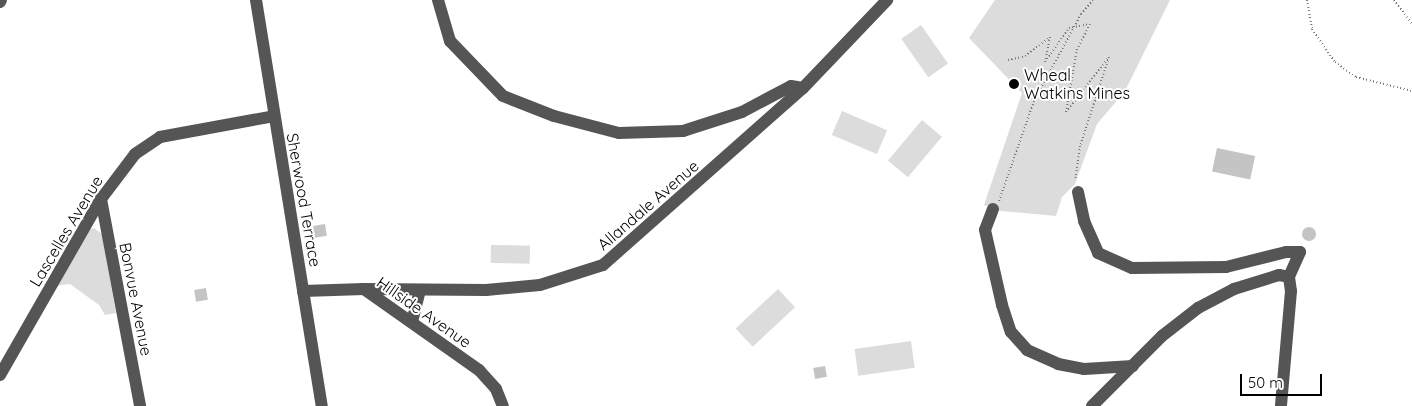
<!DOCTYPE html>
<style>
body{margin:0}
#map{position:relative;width:1412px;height:406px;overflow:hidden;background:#fff;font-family:Quicksand,sans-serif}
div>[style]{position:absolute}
.green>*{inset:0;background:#dcdcdc;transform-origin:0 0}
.building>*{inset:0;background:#c4c4c4;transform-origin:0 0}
.round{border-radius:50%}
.path>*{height:2px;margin-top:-1px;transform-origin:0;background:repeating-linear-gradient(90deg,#777 0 1px,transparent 0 3.5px)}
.minor>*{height:12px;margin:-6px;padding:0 6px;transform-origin:6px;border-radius:6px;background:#555}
.dots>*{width:14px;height:14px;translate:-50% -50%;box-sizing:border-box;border:2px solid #fff;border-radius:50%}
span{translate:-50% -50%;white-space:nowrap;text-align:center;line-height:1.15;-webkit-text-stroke:4px #fff;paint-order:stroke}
.poi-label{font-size:16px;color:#000}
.left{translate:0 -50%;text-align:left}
.street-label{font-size:16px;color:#000}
.scale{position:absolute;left:1240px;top:374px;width:82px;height:22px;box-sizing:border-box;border:2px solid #000;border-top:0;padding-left:6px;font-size:15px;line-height:18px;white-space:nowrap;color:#000;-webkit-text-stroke:4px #fff;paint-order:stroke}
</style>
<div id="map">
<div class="green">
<i style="clip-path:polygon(995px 0,1170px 0,1125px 91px,1097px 124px,1075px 184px,1062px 197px,1056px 216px,1001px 211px,984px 205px,1022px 93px,969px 38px)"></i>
<i style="left:921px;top:25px;width:47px;height:24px;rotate:55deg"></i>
<i style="left:842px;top:111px;width:49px;height:26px;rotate:23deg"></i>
<i style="left:922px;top:120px;width:26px;height:53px;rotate:40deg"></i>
<i style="clip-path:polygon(94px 228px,102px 234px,116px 313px,105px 315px,99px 305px,70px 284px,55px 286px,88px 230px)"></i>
<i style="left:491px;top:245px;width:39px;height:18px;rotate:1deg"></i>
<i style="left:778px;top:289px;width:25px;height:58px;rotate:47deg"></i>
<i style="left:911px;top:341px;width:27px;height:57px;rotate:82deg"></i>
</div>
<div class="building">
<i style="left:1217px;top:148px;width:39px;height:24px;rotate:12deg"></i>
<i style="left:325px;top:224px;width:12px;height:12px;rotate:81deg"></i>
<i class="round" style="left:1302px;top:227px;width:14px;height:14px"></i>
<i style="left:206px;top:288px;width:12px;height:12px;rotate:81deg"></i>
<i style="left:825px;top:366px;width:11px;height:12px;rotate:80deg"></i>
</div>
<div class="path">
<i style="left:1307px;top:0;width:29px;rotate:80deg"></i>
<i style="left:1312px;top:29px;width:40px;rotate:55.1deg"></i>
<i style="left:1335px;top:62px;width:26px;rotate:36deg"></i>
<i style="left:1356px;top:77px;width:58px;rotate:14deg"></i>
<i style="left:1394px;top:0;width:30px;rotate:53deg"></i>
<i style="left:1008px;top:60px;width:17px;rotate:-13deg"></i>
<i style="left:1025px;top:56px;width:31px;rotate:-37deg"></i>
<i style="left:1050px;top:37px;width:25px;rotate:101deg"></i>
<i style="left:1045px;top:62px;width:42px;rotate:-54.8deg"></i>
<i style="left:1069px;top:28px;width:21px;rotate:-11deg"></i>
<i style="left:1090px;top:24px;width:28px;rotate:117deg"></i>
<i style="left:1077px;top:49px;width:64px;rotate:99.9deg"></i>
<i style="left:1066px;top:112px;width:70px;rotate:-52deg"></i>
<i style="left:1109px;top:57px;width:94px;rotate:108deg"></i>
<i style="left:1080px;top:146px;width:34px;rotate:98deg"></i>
<i style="left:999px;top:201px;width:106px;rotate:-70.7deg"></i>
<i style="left:1034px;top:101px;width:99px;rotate:-61.6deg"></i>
<i style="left:1081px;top:14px;width:18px;rotate:-49deg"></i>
</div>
<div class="minor">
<i style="left:256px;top:0;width:411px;rotate:80.8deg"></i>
<i style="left:438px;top:0;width:43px;rotate:73.7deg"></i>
<i style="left:450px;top:41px;width:76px;rotate:46.1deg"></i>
<i style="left:503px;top:96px;width:55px;rotate:21.4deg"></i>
<i style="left:554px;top:116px;width:67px;rotate:14.7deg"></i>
<i style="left:619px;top:133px;width:64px;rotate:-1.8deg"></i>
<i style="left:683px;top:131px;width:62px;rotate:-17.9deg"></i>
<i style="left:742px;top:112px;width:55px;rotate:-28deg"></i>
<i style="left:791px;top:86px;width:12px;rotate:9deg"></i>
<i style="left:0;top:2px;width:2px;rotate:-63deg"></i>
<i style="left:1078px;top:192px;width:30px;rotate:78deg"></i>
<i style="left:1084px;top:221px;width:35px;rotate:66deg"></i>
<i style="left:1098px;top:253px;width:37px;rotate:24deg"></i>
<i style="left:1132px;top:268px;width:94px;rotate:-0.6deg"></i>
<i style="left:1226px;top:267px;width:62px;rotate:-14deg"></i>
<i style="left:1286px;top:252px;width:14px"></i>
<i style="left:1300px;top:252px;width:27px;rotate:114deg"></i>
<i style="left:101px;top:199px;width:211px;rotate:79.3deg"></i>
<i style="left:993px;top:209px;width:22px;rotate:111deg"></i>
<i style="left:985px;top:230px;width:77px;rotate:77.2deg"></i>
<i style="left:1002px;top:305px;width:28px;rotate:72deg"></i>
<i style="left:1011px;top:332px;width:24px;rotate:48deg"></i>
<i style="left:1027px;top:350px;width:34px;rotate:24deg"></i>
<i style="left:1058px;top:364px;width:26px;rotate:11deg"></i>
<i style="left:1084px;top:369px;width:49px;rotate:-3.5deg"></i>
<i style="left:364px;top:289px;width:122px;rotate:0.5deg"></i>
<i style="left:486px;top:290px;width:54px;rotate:-5.3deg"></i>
<i style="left:540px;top:285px;width:66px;rotate:-17.6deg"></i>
<i style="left:603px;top:265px;width:267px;rotate:-41.5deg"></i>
<i style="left:803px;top:88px;width:122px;rotate:-46.3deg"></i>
<i style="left:303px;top:291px;width:61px;rotate:-1.9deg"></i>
<i style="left:364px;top:289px;width:141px;rotate:35.2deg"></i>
<i style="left:479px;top:370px;width:25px;rotate:48deg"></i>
<i style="left:496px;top:389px;width:18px;rotate:68deg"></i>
<i style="left:412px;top:322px;width:33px;rotate:-76deg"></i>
<i style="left:0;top:375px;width:203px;rotate:-60.2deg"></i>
<i style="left:101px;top:199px;width:56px;rotate:-52.9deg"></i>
<i style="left:135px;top:154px;width:30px;rotate:-34deg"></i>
<i style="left:160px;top:137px;width:116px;rotate:-10.4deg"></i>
<i style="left:1092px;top:406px;width:99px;rotate:-45deg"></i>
<i style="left:1162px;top:336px;width:46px;rotate:-37.9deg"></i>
<i style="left:1198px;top:308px;width:41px;rotate:-27.8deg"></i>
<i style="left:1234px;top:289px;width:47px;rotate:-17.3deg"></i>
<i style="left:1279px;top:275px;width:10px;rotate:11deg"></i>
<i style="left:1289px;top:277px;width:14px;rotate:82deg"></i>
<i style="left:1291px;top:291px;width:115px;rotate:95deg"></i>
</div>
<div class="dots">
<i style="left:1014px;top:84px;background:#000"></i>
</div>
<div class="poi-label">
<span class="left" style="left:1024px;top:84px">Wheal<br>Watkins Mines</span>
</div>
<div class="street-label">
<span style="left:304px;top:200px;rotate:80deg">Sherwood Terrace</span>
<span style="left:648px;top:205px;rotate:-41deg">Allandale Avenue</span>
<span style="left:66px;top:231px;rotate:-59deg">Lascelles Avenue</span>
<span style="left:136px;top:299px;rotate:79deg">Bonvue Avenue</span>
<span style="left:424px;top:312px;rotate:35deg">Hillside Avenue</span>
</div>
<div class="scale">50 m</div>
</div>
